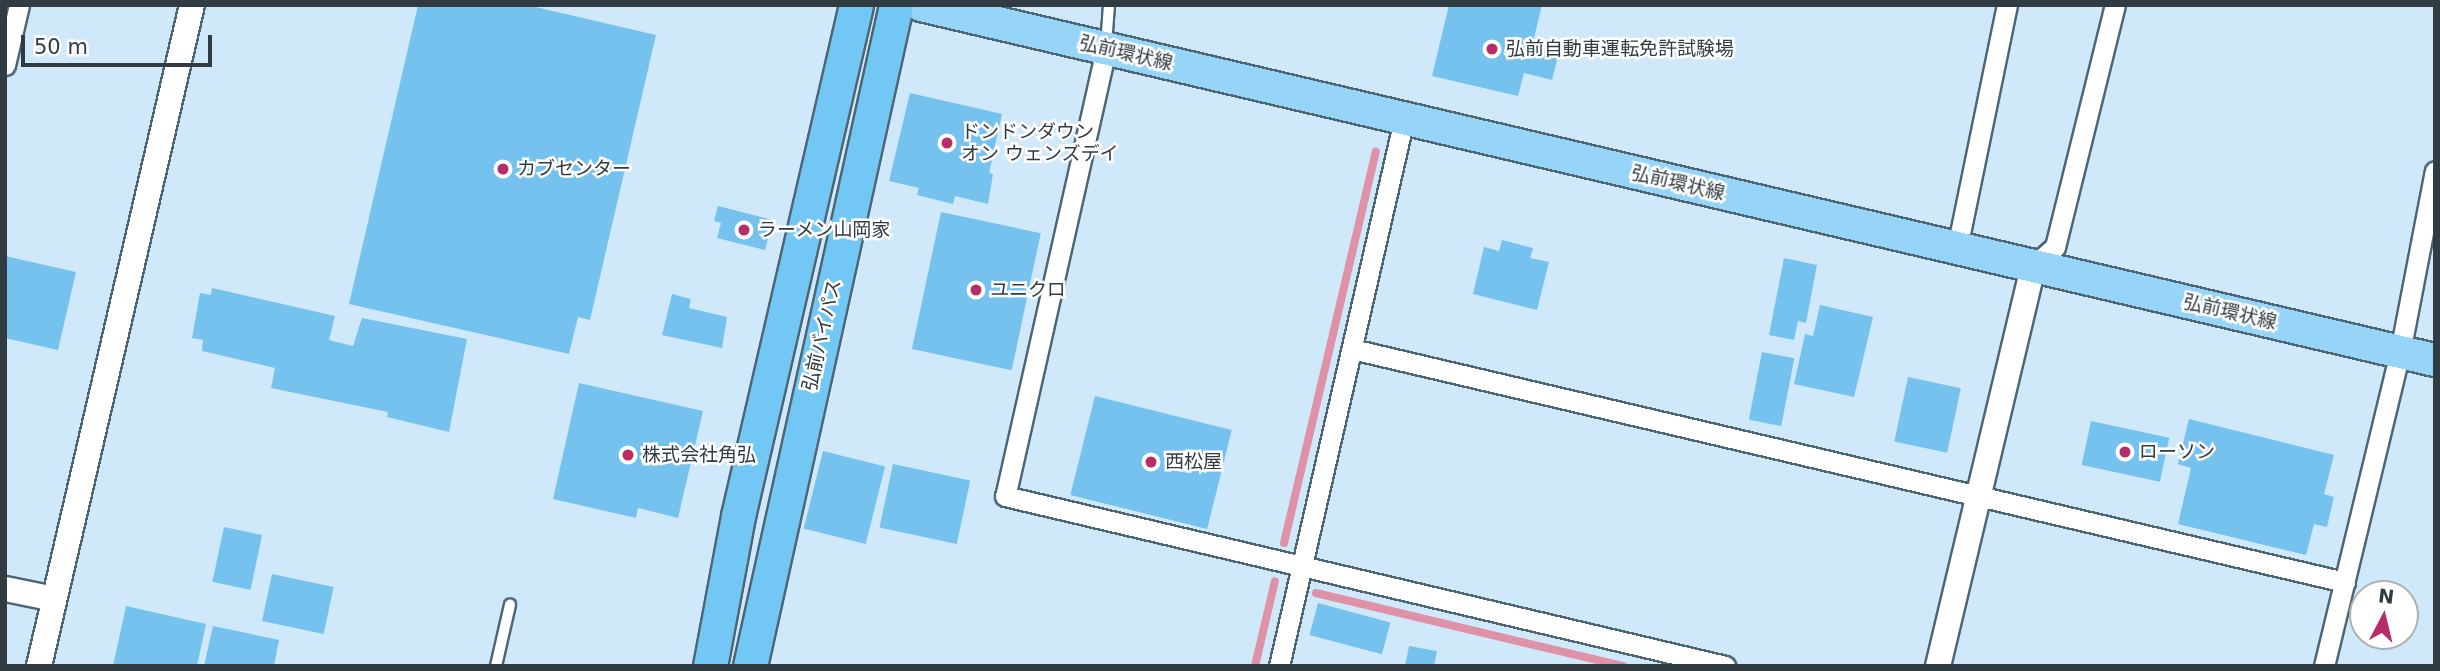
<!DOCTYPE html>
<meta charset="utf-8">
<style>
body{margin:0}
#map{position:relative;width:2440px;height:671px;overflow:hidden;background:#cfe9fa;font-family:"DejaVu Sans","Noto Sans JP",sans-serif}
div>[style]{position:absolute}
.stream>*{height:8px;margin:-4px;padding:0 4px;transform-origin:4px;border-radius:4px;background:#df91a8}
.building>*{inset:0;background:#76c2ef;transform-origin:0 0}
.roads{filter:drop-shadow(2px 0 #4e6574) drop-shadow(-2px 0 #4e6574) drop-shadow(0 2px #4e6574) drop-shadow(0 -2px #4e6574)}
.service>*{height:10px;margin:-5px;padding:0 5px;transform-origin:5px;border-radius:5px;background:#fff}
.minor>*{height:19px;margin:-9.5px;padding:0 9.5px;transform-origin:9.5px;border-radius:9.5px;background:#fff}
.tertiary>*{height:24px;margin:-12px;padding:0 12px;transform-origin:12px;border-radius:12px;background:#fff}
.primary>*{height:32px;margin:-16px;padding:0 16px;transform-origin:16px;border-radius:16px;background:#96d5f7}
.trunk>*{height:33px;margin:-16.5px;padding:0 16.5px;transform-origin:16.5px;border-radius:16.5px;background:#73c7f4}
.dots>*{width:19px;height:19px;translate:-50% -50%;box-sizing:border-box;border:4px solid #fff;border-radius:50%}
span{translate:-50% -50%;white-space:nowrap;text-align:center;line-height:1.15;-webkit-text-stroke:5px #fff;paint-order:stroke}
.poi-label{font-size:19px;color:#313b42}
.left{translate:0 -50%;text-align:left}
.street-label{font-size:19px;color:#313b42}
.frame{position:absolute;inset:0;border:7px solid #313b42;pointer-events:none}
.north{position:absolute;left:2349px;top:580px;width:70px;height:70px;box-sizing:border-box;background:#fff;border:2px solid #adb1b3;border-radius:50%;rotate:7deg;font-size:19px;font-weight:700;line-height:28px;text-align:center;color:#313b42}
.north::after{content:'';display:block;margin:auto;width:24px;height:32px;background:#b82d67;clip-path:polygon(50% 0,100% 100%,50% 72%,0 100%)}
.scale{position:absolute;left:21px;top:35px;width:191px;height:32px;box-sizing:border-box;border:4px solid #313b42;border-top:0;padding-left:9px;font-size:21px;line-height:24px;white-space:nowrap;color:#313b42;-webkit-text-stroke:5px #fff;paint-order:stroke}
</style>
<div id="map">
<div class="stream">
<i style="left:1284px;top:543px;width:402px;rotate:-76.8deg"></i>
<i style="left:1316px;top:593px;width:316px;rotate:13.4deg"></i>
<i style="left:1255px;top:666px;width:87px;rotate:-76.8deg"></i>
</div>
<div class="building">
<i style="clip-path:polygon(418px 5px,527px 5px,656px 35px,590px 320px,578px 317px,569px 354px,349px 304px)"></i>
<i style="clip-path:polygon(1449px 5px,1542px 5px,1532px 46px,1559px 52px,1552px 80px,1524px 73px,1518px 96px,1432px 76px)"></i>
<i style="clip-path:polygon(910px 93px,1002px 114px,989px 173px,993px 174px,988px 204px,955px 196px,953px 204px,917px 195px,919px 188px,889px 181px)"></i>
<i style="clip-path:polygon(718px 206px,773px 220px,765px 250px,717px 238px,721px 223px,714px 221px)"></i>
<i style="left:941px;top:212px;width:102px;height:140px;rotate:12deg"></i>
<i style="clip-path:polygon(1502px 240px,1533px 248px,1530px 258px,1549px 262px,1537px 310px,1473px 294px,1484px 247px,1499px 251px)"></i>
<i style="clip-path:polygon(5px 256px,76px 272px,58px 350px,5px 338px)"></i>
<i style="clip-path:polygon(1784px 258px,1817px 265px,1806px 323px,1798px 321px,1794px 340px,1769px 335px)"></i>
<i style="clip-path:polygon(212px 288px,335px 316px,329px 340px,353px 346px,362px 318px,467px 339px,449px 432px,387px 417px,388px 412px,271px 388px,275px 368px,202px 351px,203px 340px,192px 338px,200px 293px,211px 295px)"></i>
<i style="clip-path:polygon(672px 294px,691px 299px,689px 308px,727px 317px,722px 348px,662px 335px)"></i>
<i style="clip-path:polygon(1820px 305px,1873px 317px,1854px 397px,1794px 384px,1805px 334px,1813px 336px)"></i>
<i style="left:1762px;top:352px;width:33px;height:69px;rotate:11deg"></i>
<i style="left:1908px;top:377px;width:54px;height:66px;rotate:12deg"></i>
<i style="clip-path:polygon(579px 383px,703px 411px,678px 518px,638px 508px,636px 518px,553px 499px)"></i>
<i style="left:1095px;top:396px;width:141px;height:102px;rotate:14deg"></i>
<i style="clip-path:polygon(2189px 419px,2334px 455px,2324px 494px,2334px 497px,2327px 527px,2314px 524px,2306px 555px,2178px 524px,2191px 468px,2178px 464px)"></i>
<i style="left:2091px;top:421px;width:80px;height:45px;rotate:12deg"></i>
<i style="left:823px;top:451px;width:64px;height:80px;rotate:14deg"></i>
<i style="left:893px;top:464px;width:79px;height:65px;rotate:12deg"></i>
<i style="left:224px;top:527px;width:39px;height:56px;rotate:12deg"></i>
<i style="left:272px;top:574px;width:63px;height:48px;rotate:12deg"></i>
<i style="left:1318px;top:603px;width:75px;height:33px;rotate:15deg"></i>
<i style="clip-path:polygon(126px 606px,206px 624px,197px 666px,113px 666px)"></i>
<i style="clip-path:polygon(213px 626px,279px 640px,274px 666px,204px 666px)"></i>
<i style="clip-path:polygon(1409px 646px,1437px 651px,1434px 666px,1405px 666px)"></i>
</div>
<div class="roads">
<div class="service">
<i style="left:1106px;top:45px;width:40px;rotate:-85.7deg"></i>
<i style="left:496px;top:666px;width:63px;rotate:-77.1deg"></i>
</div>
<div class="minor">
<i style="left:1106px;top:49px;width:458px;rotate:102.7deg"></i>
<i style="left:1005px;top:496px;width:740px;rotate:13.28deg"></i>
<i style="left:5px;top:65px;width:62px;rotate:-76.9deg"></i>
<i style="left:1957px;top:248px;width:248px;rotate:-78.4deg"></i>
<i style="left:2033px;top:266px;width:29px;rotate:-41deg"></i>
<i style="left:2055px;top:247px;width:249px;rotate:-76.1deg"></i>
<i style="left:1352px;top:349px;width:1020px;rotate:13.21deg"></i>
<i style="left:1279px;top:666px;width:561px;rotate:-77.13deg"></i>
<i style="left:2324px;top:666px;width:323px;rotate:-76.4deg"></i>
<i style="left:2400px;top:352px;width:184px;rotate:-79.1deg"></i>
</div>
<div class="tertiary">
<i style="left:5px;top:589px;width:50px;rotate:11.5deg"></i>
<i style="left:39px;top:666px;width:678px;rotate:-76.97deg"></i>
<i style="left:1938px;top:666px;width:411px;rotate:-76.6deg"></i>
</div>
<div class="primary">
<i style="left:921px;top:5px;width:1555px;rotate:13.2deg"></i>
</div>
<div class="trunk">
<i style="left:710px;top:666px;width:153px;rotate:-79.4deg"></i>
<i style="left:738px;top:516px;width:524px;rotate:-77deg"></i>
<i style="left:750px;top:666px;width:677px;rotate:-77.54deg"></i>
</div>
</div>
<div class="dots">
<i style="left:1492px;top:49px;background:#b82d67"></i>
<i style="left:947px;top:143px;background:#b82d67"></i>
<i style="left:503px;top:169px;background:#b82d67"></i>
<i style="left:744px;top:230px;background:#b82d67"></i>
<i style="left:976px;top:290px;background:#b82d67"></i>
<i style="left:2125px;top:452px;background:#b82d67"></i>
<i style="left:628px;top:455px;background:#b82d67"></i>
<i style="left:1151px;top:462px;background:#b82d67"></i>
</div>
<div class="poi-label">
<span class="left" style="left:1506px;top:49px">弘前自動車運転免許試験場</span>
<span class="left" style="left:961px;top:143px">ドンドンダウン<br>オン ウェンズデイ</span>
<span class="left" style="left:517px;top:169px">カブセンター</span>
<span class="left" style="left:758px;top:230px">ラーメン山岡家</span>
<span class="left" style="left:990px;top:290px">ユニクロ</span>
<span class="left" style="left:2139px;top:452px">ローソン</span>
<span class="left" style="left:642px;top:455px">株式会社角弘</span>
<span class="left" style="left:1165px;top:462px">西松屋</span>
</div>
<div class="street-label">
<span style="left:1126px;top:53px;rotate:13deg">弘前環状線</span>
<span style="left:1678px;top:183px;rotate:13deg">弘前環状線</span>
<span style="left:2230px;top:312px;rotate:13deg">弘前環状線</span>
<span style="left:822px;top:335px;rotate:-77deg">弘前バイパス</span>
</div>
<div class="frame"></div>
<div class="north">N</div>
<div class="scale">50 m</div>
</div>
